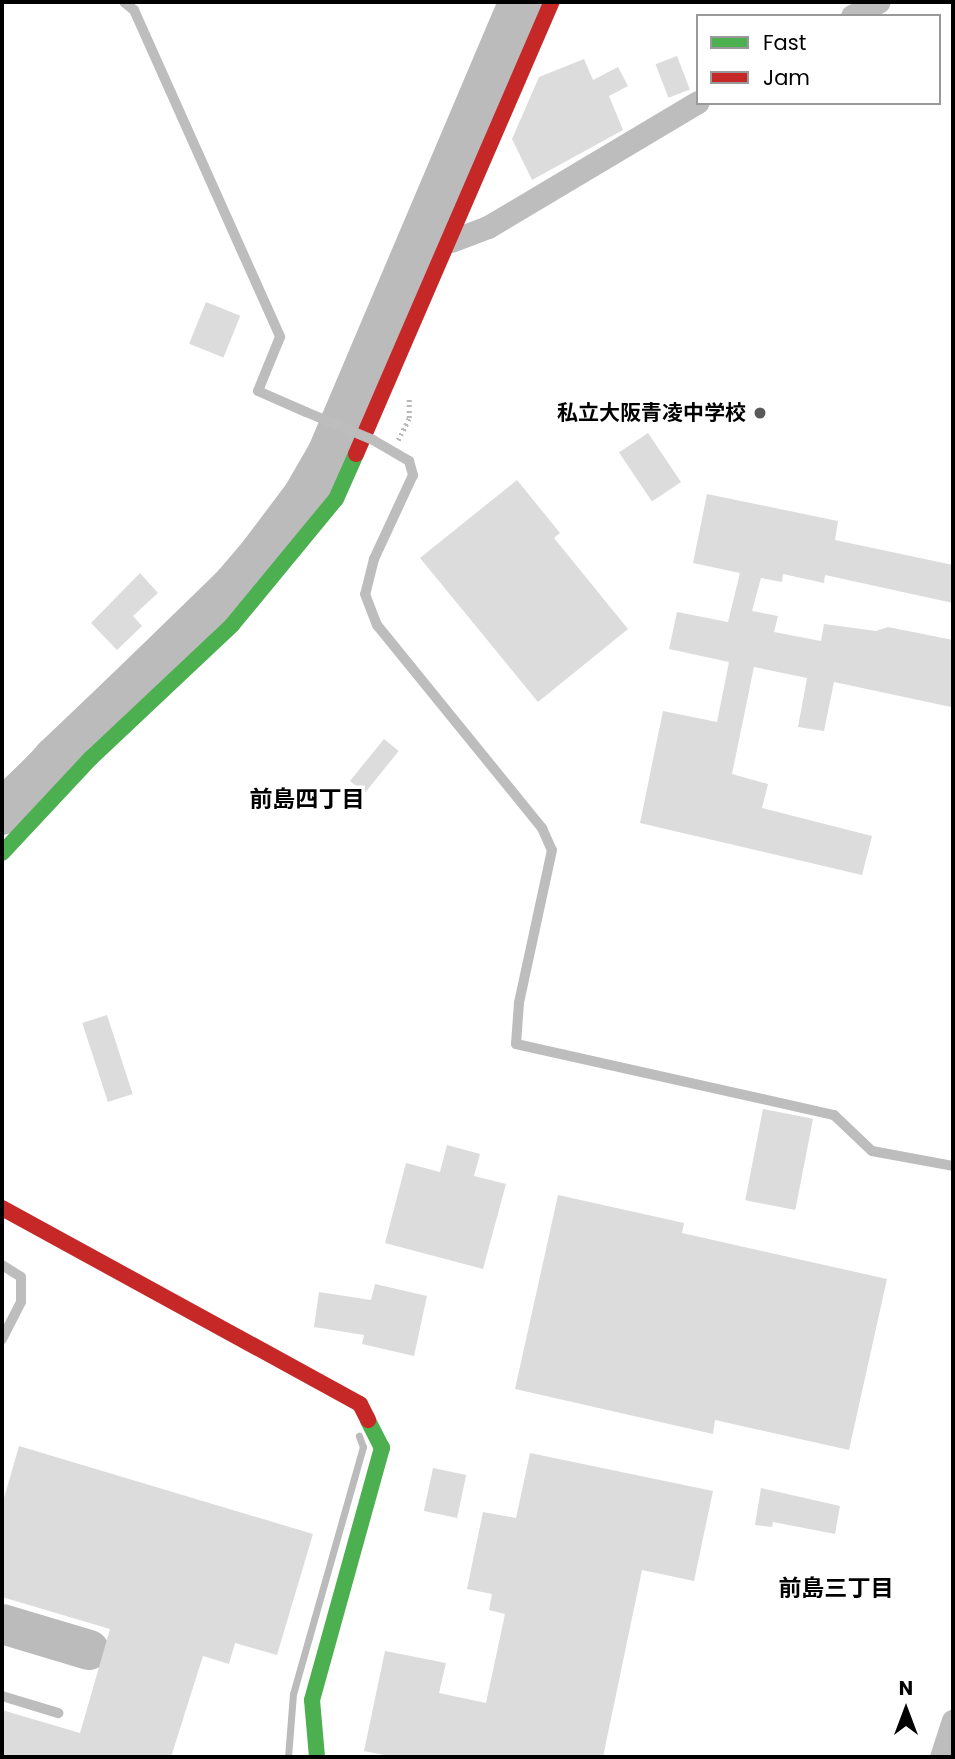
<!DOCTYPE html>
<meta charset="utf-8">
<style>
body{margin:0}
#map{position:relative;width:955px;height:1759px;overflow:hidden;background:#fff;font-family:Poppins,"Noto Sans JP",sans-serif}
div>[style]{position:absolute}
.stream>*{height:7px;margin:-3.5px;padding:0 3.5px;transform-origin:3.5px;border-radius:3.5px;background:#bbb}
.river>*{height:40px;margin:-20px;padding:0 20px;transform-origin:20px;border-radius:20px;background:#bbb}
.building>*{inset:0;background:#dcdcdc;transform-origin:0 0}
.path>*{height:4.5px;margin-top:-2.25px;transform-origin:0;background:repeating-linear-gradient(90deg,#b8b8b8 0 2px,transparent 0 5.5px)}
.lane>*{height:10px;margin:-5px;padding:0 5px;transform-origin:5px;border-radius:5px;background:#bdbdbd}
.street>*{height:23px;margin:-11.5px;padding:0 11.5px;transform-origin:11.5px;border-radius:11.5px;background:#bdbdbd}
.fast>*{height:16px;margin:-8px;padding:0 8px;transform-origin:8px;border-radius:8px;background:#4caf50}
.jam>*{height:16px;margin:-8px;padding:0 8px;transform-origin:8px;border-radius:8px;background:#c62828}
.lane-bridge>*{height:10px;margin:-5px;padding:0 5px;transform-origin:5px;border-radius:5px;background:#bdbdbd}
.dots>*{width:19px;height:19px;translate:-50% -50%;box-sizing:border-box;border:4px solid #fff;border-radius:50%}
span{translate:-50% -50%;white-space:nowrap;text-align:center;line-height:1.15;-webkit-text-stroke:7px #fff;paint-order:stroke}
.poi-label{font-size:21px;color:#000;font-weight:700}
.right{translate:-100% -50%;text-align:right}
.neighbourhood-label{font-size:23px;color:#000;font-weight:700}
.frame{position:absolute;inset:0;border:4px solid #000;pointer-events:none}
.legend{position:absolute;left:696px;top:14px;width:245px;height:91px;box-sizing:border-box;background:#fff;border:2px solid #999;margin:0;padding:9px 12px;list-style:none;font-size:21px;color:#000}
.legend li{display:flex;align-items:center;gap:14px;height:35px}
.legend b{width:35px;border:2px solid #999}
.north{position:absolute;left:871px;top:1675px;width:70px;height:70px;-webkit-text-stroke:5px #fff;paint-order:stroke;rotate:0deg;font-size:19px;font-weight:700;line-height:28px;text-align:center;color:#000}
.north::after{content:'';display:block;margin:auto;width:24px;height:32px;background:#000;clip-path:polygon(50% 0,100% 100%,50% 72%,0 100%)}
</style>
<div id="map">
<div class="stream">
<i style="left:2px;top:785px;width:321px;rotate:-44.2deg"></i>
<i style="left:232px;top:561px;width:95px;rotate:-53.1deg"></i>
<i style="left:289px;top:485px;width:46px;rotate:-60.1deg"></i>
<i style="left:312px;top:445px;width:481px;rotate:-67deg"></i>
<i style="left:288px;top:1757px;width:63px;rotate:-85.5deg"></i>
<i style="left:293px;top:1694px;width:257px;rotate:-74.2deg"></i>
<i style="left:363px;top:1447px;width:12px;rotate:-110deg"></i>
</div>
<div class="river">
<i style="left:2px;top:815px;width:78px;rotate:-48.1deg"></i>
<i style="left:54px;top:757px;width:232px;rotate:-43.6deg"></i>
<i style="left:222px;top:597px;width:126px;rotate:-49.5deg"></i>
<i style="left:304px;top:501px;width:45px;rotate:-59.5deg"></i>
<i style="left:327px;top:462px;width:501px;rotate:-66.71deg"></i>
<i style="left:2px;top:1624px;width:91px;rotate:16.6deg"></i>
</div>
<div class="building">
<i style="left:677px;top:56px;width:36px;height:23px;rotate:69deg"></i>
<i style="clip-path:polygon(584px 59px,593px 80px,618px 67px,628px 86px,609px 96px,623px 130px,532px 180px,512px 139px,539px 77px)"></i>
<i style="left:206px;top:302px;width:37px;height:45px;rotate:22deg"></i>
<i style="left:648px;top:433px;width:59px;height:35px;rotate:56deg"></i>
<i style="clip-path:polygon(517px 480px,560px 533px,554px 538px,628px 629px,538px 702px,420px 558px)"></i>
<i style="clip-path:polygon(707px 494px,838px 521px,835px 540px,953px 565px,953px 603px,825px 575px,824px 583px,783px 574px,782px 582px,761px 578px,752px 611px,778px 616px,774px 632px,821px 641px,824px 624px,876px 631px,888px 627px,953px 640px,951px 707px,834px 682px,824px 731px,798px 727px,807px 678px,754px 667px,732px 774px,768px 784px,762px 808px,872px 836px,862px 875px,640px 823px,663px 711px,717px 722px,729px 662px,669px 649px,677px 612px,728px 622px,740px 573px,693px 563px)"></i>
<i style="clip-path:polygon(140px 573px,158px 593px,133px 616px,142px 626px,117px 650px,91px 623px)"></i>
<i style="left:384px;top:739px;width:19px;height:54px;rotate:39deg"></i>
<i style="left:107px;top:1015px;width:83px;height:26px;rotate:72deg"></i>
<i style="left:763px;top:1109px;width:51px;height:93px;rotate:11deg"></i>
<i style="clip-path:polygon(447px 1145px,480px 1154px,474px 1176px,506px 1184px,483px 1269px,385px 1243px,406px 1163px,440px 1172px)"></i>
<i style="clip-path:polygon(558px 1195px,684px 1223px,682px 1233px,887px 1279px,849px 1450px,715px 1420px,713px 1434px,515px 1389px)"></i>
<i style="clip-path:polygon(375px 1284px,427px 1296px,414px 1356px,362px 1344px,364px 1335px,314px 1327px,319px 1292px,371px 1300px)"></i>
<i style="clip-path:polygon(19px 1446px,313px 1534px,277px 1655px,235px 1643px,229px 1664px,203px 1656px,171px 1757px,2px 1757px,2px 1710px,80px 1733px,110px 1629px,2px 1597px,2px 1505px)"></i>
<i style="clip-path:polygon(530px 1453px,713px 1491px,694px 1581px,642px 1570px,603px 1757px,394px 1757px,364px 1751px,385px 1651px,446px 1663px,439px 1693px,486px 1703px,505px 1614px,489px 1610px,492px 1594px,467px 1589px,483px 1512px,516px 1518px)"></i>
<i style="left:433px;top:1468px;width:34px;height:44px;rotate:12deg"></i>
<i style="clip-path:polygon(761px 1488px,840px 1506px,835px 1534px,773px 1522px,772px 1527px,755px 1525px)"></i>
</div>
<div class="path">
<i style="left:398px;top:440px;width:25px;rotate:-63deg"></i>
<i style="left:409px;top:418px;width:19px;rotate:-90deg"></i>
</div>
<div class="lane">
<i style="left:124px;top:2px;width:13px;rotate:39deg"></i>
<i style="left:134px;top:10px;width:358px;rotate:65.9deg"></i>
<i style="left:280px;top:337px;width:58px;rotate:112.2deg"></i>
<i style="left:258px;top:391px;width:52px;rotate:23.6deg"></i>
<i style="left:373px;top:440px;width:42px;rotate:30.3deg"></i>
<i style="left:409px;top:461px;width:15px;rotate:74deg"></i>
<i style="left:413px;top:475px;width:93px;rotate:114.9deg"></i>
<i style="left:374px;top:559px;width:36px;rotate:104deg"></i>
<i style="left:365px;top:594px;width:33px;rotate:69deg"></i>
<i style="left:377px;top:625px;width:262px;rotate:50.9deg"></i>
<i style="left:542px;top:828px;width:24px;rotate:66deg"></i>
<i style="left:552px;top:850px;width:157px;rotate:102.2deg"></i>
<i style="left:519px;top:1003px;width:41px;rotate:94.2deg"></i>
<i style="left:516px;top:1044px;width:326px;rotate:12.6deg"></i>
<i style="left:834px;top:1115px;width:52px;rotate:43.5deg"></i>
<i style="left:872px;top:1151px;width:82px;rotate:10.5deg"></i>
<i style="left:2px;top:1265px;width:22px;rotate:32deg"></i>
<i style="left:21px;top:1277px;width:25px;rotate:90deg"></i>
<i style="left:21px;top:1302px;width:42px;rotate:117.2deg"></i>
<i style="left:2px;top:1696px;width:59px;rotate:16.9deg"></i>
</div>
<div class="street">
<i style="left:852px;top:16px;width:30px;rotate:-28deg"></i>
<i style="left:451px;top:241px;width:40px;rotate:-21deg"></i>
<i style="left:488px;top:227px;width:244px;rotate:-30.8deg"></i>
<i style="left:941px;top:1757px;width:38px;rotate:-72deg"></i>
</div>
<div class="fast">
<i style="left:2px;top:853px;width:130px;rotate:-46.9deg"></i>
<i style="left:91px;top:758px;width:194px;rotate:-43.3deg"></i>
<i style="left:232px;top:625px;width:163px;rotate:-50.5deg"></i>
<i style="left:336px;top:499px;width:49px;rotate:-66deg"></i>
<i style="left:317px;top:1757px;width:57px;rotate:-95deg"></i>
<i style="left:312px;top:1700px;width:262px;rotate:-74.5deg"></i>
<i style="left:382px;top:1448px;width:31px;rotate:-117deg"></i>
</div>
<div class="jam">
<i style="left:356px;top:454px;width:493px;rotate:-66.6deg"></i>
<i style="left:2px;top:1208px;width:408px;rotate:28.7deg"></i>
<i style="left:360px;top:1404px;width:18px;rotate:63deg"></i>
</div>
<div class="lane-bridge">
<i style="left:306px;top:412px;width:73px;rotate:22.7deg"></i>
</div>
<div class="dots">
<i style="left:760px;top:413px;background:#595959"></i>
</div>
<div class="poi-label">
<span class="right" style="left:746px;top:413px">私立大阪青凌中学校</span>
</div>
<div class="neighbourhood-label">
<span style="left:307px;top:799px">前島四丁目</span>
<span style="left:836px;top:1588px">前島三丁目</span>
</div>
<div class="frame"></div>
<ul class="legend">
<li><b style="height:9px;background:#4caf50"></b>Fast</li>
<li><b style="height:9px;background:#c62828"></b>Jam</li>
</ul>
<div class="north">N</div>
</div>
